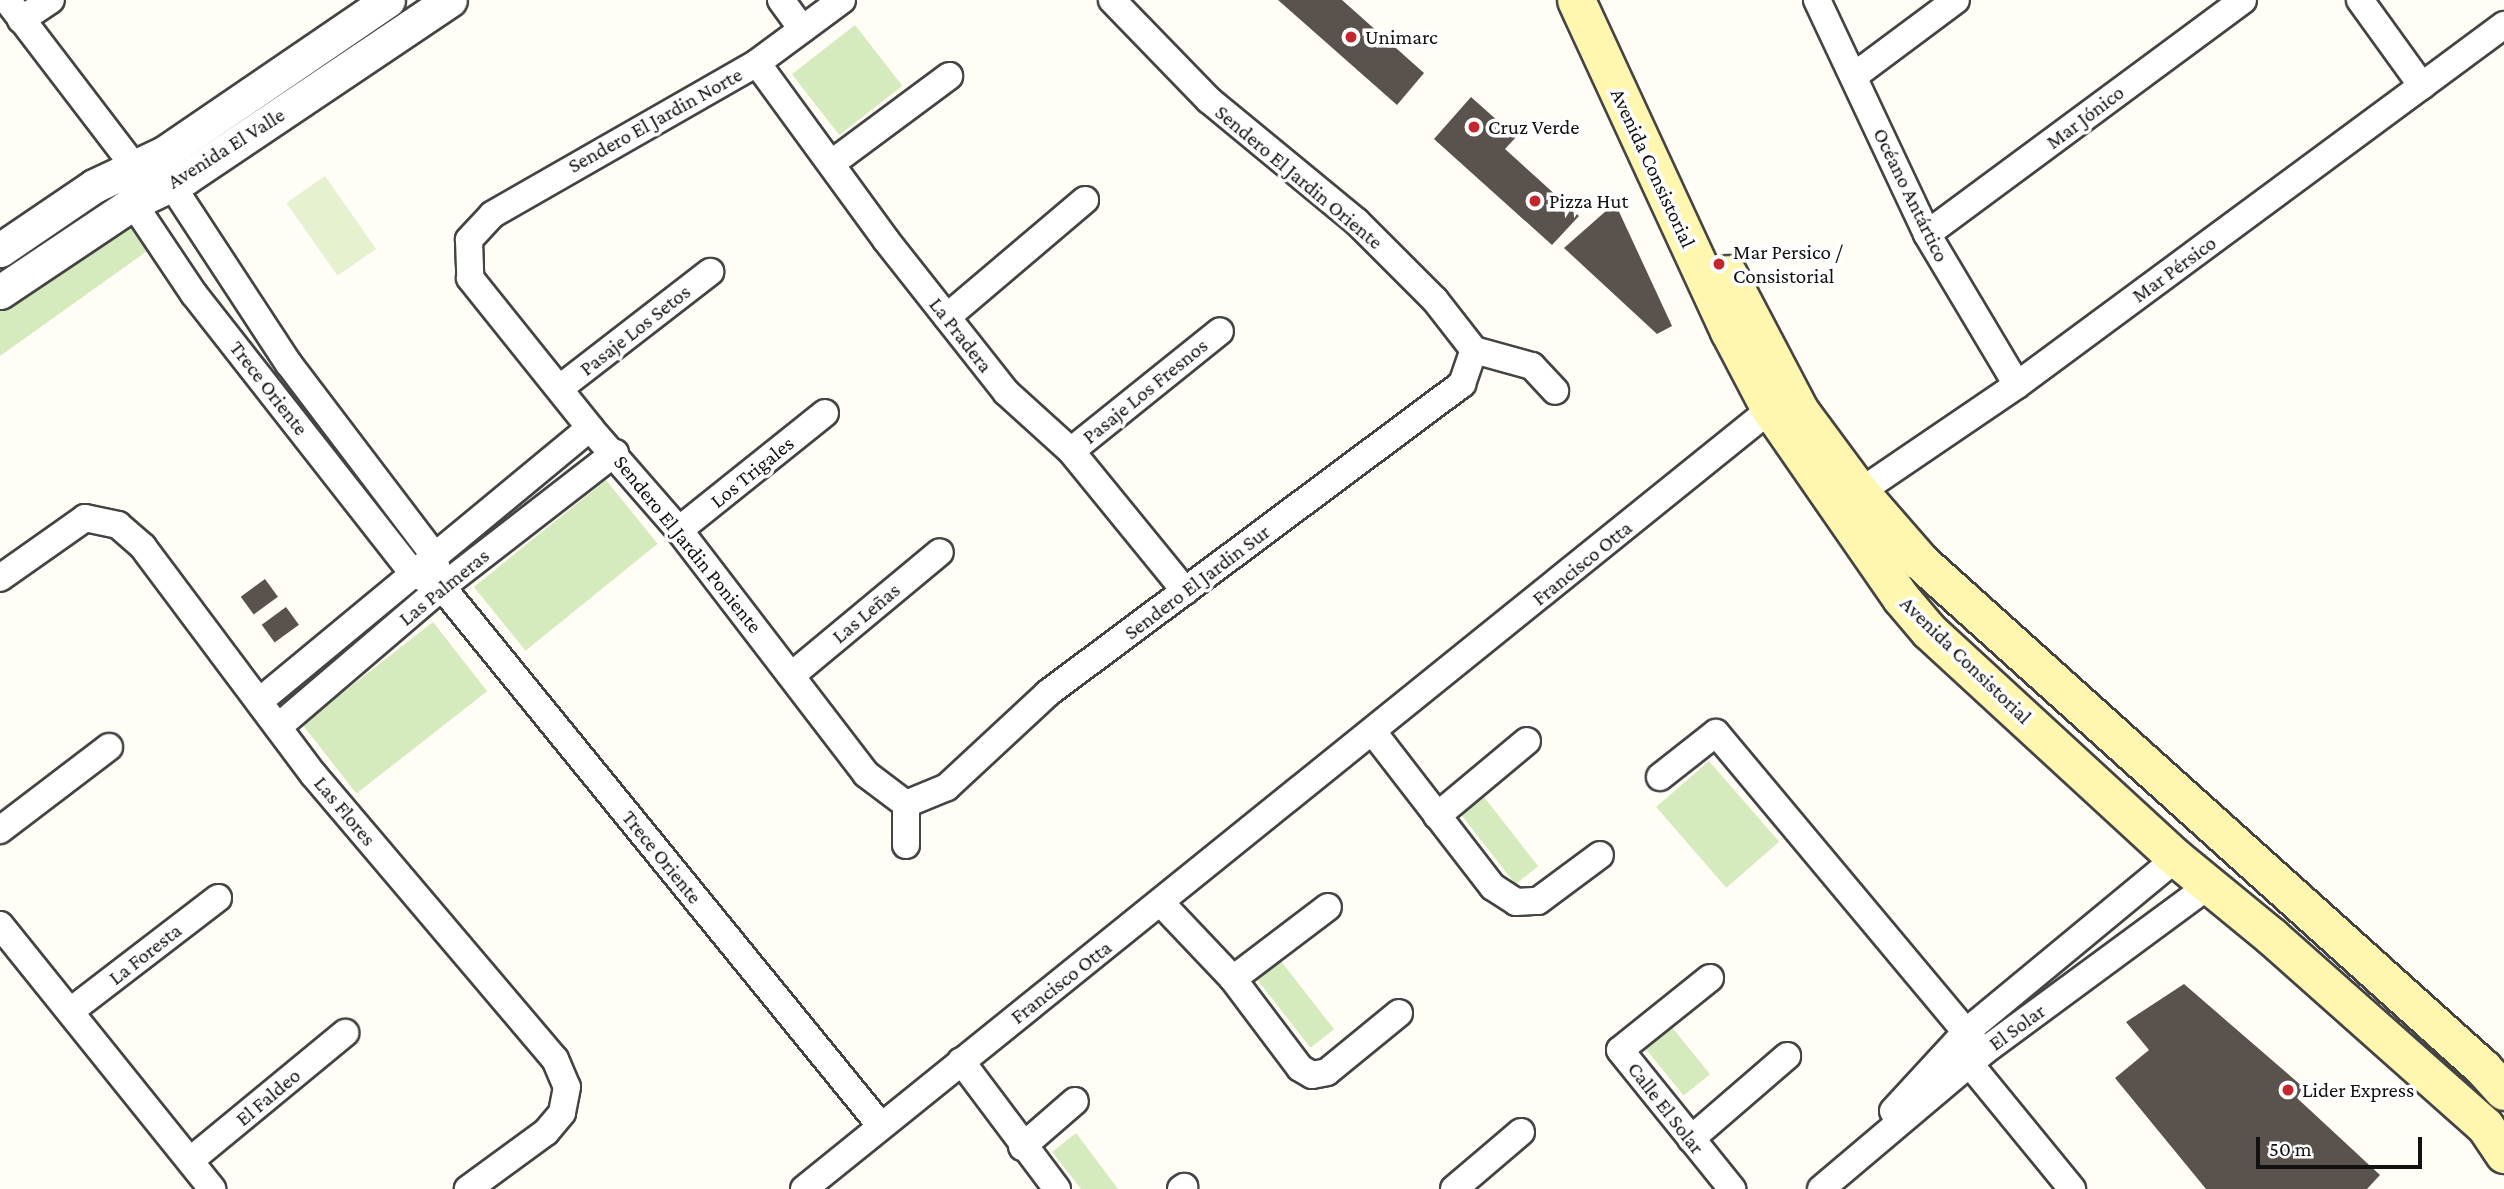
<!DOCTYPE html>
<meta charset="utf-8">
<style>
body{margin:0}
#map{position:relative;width:2504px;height:1189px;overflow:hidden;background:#fffdf5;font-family:"Crimson Pro",serif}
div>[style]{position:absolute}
.green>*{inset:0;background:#d5ebbd;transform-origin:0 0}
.pitch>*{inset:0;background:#e6f2cf;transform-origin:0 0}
.building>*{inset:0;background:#5a524d;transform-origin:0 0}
.roads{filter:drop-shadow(2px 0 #444) drop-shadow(-2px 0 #444) drop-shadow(0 2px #444) drop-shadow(0 -2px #444)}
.minor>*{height:26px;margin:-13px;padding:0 13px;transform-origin:13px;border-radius:13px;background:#fff}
.tertiary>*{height:33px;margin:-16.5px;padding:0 16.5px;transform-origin:16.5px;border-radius:16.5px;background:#fff}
.secondary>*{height:37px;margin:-18.5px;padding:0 18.5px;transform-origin:18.5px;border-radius:18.5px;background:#fff6b0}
.dots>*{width:19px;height:19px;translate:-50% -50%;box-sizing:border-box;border:4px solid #fff;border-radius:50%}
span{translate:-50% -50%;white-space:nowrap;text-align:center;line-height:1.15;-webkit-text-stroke:7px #fff;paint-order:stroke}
.poi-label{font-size:21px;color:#111}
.left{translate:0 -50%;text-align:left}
.street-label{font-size:21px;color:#111}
.scale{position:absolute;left:2256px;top:1137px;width:166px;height:32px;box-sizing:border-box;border:4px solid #111;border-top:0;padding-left:9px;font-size:21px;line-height:24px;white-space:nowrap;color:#111;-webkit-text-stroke:5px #fff;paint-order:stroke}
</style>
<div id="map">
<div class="green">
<i style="left:855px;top:25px;width:77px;height:80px;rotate:52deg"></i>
<i style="clip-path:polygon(125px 218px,150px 249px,0 356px,0 306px)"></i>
<i style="left:606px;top:480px;width:82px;height:170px;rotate:51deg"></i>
<i style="left:433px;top:622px;width:88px;height:166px;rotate:52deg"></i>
<i style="left:1709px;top:761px;width:107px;height:70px;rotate:49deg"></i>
<i style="left:1484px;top:797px;width:88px;height:29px;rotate:52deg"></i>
<i style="left:1280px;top:960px;width:88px;height:30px;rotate:52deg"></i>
<i style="left:1671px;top:1026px;width:62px;height:34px;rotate:51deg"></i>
<i style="clip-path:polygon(1076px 1133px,1118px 1189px,1119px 1189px,1081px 1189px,1052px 1152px)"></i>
</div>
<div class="pitch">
<i style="left:325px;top:176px;width:89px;height:47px;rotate:55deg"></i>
</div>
<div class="building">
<i style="clip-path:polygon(1278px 0,1342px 0,1424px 73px,1397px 105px)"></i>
<i style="clip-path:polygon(1471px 97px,1516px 137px,1505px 149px,1579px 216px,1552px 245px,1434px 139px)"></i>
<i style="clip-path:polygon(1615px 203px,1672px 326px,1657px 334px,1564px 248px)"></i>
<i style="left:265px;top:579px;width:22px;height:30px;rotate:54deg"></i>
<i style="left:286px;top:607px;width:22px;height:30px;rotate:54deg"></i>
<i style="clip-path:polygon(2184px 984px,2303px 1087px,2297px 1098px,2380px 1175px,2367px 1189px,2206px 1189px,2115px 1078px,2149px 1050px,2126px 1022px)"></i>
</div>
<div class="roads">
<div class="minor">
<i style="left:7px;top:0;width:209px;rotate:52.6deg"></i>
<i style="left:134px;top:166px;width:41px;rotate:25.9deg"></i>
<i style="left:171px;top:184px;width:215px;rotate:56.8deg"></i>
<i style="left:289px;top:364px;width:238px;rotate:52.8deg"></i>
<i style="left:433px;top:554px;width:34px;rotate:75deg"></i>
<i style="left:442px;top:587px;width:695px;rotate:50.84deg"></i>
<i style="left:781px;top:0;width:36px;rotate:54deg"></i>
<i style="left:842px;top:0;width:106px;rotate:143.5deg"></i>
<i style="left:757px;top:63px;width:305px;rotate:150.2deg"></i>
<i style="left:492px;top:215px;width:34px;rotate:133deg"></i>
<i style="left:469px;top:240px;width:38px;rotate:88deg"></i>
<i style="left:470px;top:278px;width:192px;rotate:51.3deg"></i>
<i style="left:590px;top:428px;width:135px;rotate:48.9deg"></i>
<i style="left:679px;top:530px;width:307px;rotate:52.5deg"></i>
<i style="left:866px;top:774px;width:50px;rotate:36.9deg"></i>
<i style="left:906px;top:804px;width:41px;rotate:90deg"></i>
<i style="left:1112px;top:0;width:139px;rotate:45.9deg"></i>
<i style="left:1209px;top:100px;width:190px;rotate:39.5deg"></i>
<i style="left:1356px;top:221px;width:112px;rotate:45deg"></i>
<i style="left:1435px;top:300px;width:63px;rotate:52deg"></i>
<i style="left:1474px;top:350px;width:60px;rotate:15.4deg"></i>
<i style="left:1532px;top:366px;width:34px;rotate:47deg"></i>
<i style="left:1817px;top:0;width:259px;rotate:64.8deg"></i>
<i style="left:1927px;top:234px;width:176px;rotate:59.2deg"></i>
<i style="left:2360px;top:0;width:106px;rotate:54.2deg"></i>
<i style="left:21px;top:20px;width:36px;rotate:-34deg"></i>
<i style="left:757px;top:63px;width:219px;rotate:53.9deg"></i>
<i style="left:886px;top:240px;width:194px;rotate:51.7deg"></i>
<i style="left:1006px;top:392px;width:88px;rotate:42.2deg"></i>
<i style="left:1071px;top:451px;width:181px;rotate:50.8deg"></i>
<i style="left:1854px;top:76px;width:127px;rotate:-36.7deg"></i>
<i style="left:832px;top:163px;width:146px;rotate:-36.6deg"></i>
<i style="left:134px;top:184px;width:19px;rotate:93deg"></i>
<i style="left:133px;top:203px;width:110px;rotate:56.2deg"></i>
<i style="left:194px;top:294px;width:355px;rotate:51.9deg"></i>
<i style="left:413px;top:573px;width:32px;rotate:26deg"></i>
<i style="left:1927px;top:234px;width:393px;rotate:-36.5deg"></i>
<i style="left:947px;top:317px;width:181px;rotate:-40.3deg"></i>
<i style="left:560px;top:388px;width:190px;rotate:-37.7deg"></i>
<i style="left:1071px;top:451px;width:191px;rotate:-38.8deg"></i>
<i style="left:1848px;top:500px;width:204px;rotate:-34.2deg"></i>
<i style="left:2017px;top:385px;width:606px;rotate:-36.47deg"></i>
<i style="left:679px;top:530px;width:187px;rotate:-38.7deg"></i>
<i style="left:0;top:578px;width:104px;rotate:-35.2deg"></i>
<i style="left:85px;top:518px;width:34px;rotate:12deg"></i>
<i style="left:118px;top:525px;width:33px;rotate:41deg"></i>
<i style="left:143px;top:547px;width:284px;rotate:53.2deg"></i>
<i style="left:313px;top:774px;width:374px;rotate:49.7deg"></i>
<i style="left:555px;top:1059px;width:30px;rotate:67deg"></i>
<i style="left:567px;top:1087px;width:26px;rotate:101deg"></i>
<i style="left:562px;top:1113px;width:25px;rotate:130deg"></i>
<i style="left:546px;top:1132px;width:97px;rotate:143.8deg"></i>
<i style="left:792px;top:675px;width:192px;rotate:-39.7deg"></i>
<i style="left:261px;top:700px;width:427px;rotate:-39.6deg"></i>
<i style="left:278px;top:727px;width:216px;rotate:-40.5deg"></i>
<i style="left:442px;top:587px;width:219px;rotate:-37.8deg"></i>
<i style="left:1373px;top:732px;width:196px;rotate:52.3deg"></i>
<i style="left:1493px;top:887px;width:27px;rotate:33deg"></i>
<i style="left:1516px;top:902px;width:22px;rotate:-3deg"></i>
<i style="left:1538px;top:901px;width:77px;rotate:-36.6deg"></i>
<i style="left:1660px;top:777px;width:71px;rotate:-38.2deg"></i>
<i style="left:1716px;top:733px;width:416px;rotate:50.1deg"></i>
<i style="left:906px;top:804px;width:44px;rotate:-22.5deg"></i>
<i style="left:947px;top:787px;width:138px;rotate:-42.9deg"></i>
<i style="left:1048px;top:693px;width:517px;rotate:-36.74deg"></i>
<i style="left:1462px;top:384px;width:36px;rotate:-71deg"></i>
<i style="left:1437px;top:816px;width:117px;rotate:-39.8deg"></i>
<i style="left:0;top:830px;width:137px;rotate:-37.3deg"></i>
<i style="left:1161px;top:903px;width:105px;rotate:46.5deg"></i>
<i style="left:1233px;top:979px;width:111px;rotate:53deg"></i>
<i style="left:1300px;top:1068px;width:14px;rotate:30deg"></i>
<i style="left:1312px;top:1075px;width:15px;rotate:-11deg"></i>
<i style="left:1327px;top:1072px;width:93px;rotate:-39.3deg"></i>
<i style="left:0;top:925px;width:339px;rotate:51.2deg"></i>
<i style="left:1710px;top:978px;width:115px;rotate:141.3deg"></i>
<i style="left:1620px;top:1050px;width:179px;rotate:51.1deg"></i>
<i style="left:1233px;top:979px;width:119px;rotate:-37.2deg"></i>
<i style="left:72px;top:1010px;width:184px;rotate:-37.5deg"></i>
<i style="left:961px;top:1061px;width:160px;rotate:53.1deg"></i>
<i style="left:1969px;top:1063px;width:163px;rotate:50.7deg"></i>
<i style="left:1893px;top:1111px;width:108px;rotate:-47.3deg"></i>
<i style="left:1966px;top:1032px;width:273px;rotate:-39.6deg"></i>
<i style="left:1691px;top:1139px;width:127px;rotate:-40.8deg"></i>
<i style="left:1022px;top:1147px;width:70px;rotate:-41deg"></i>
<i style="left:191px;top:1160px;width:200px;rotate:-39.5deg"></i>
<i style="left:804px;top:1189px;width:1258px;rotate:-38.9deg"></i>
<i style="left:1181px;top:1189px;width:4px;rotate:-34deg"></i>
<i style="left:1454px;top:1189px;width:88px;rotate:-40.4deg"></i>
<i style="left:1821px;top:1189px;width:212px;rotate:-40.2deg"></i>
<i style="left:1983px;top:1052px;width:280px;rotate:-36.4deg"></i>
</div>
<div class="tertiary">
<i style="left:0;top:250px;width:114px;rotate:-34.2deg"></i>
<i style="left:94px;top:186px;width:77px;rotate:-25.2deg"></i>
<i style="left:164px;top:153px;width:271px;rotate:-34.3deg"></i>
<i style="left:0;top:292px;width:160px;rotate:-33.8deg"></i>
<i style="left:133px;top:203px;width:58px;rotate:-25.7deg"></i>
<i style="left:185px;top:178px;width:319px;rotate:-33.9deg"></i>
</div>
<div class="secondary">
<i style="left:1576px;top:0;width:365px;rotate:65.2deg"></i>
<i style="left:1729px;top:331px;width:88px;rotate:62.3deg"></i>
<i style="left:1770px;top:409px;width:230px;rotate:55.3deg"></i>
<i style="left:1901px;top:598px;width:43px;rotate:49.7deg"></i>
<i style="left:1929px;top:631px;width:335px;rotate:42.6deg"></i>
<i style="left:2176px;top:858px;width:123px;rotate:39.4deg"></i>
<i style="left:2271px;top:936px;width:286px;rotate:41.6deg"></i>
<i style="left:2485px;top:1126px;width:34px;rotate:56deg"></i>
<i style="left:1728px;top:274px;width:155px;rotate:62.3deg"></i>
<i style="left:1800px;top:411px;width:101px;rotate:53.5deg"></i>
<i style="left:1860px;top:492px;width:93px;rotate:48.9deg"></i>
<i style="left:1921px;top:562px;width:756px;rotate:42deg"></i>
<i style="left:2483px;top:1068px;width:31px;rotate:48deg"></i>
</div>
</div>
<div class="dots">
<i style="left:1351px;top:37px;background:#c4262e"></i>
<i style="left:1474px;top:127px;background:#c4262e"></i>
<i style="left:1535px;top:201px;background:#c4262e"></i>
<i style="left:1719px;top:264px;background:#c4262e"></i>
<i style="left:2288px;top:1090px;background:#c4262e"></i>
</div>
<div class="poi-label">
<span class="left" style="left:1365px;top:37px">Unimarc</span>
<span class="left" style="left:1488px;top:127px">Cruz Verde</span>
<span class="left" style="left:1549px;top:201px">Pizza Hut</span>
<span class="left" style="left:1733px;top:264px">Mar Persico /<br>Consistorial</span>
<span class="left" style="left:2302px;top:1090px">Lider Express</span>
</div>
<div class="street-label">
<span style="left:2085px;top:117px;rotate:-37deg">Mar Jónico</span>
<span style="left:655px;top:120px;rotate:-29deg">Sendero El Jardin Norte</span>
<span style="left:226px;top:148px;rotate:-32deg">Avenida El Valle</span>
<span style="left:1653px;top:168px;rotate:65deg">Avenida Consistorial</span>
<span style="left:1299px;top:177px;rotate:40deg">Sendero El Jardin Oriente</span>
<span style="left:1911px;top:195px;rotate:64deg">Océano Antártico</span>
<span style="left:2174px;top:269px;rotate:-36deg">Mar Pérsico</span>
<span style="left:635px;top:330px;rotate:-38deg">Pasaje Los Setos</span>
<span style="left:961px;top:335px;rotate:52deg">La Pradera</span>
<span style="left:269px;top:388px;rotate:52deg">Trece Oriente</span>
<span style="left:1145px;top:391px;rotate:-39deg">Pasaje Los Fresnos</span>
<span style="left:752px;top:472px;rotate:-39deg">Los Trigales</span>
<span style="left:688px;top:544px;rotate:51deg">Sendero El Jardin Poniente</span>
<span style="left:1582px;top:563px;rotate:-39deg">Francisco Otta</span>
<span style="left:1197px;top:582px;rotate:-37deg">Sendero El Jardin Sur</span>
<span style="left:444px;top:587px;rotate:-39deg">Las Palmeras</span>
<span style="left:866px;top:613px;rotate:-40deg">Las Leñas</span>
<span style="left:1966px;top:660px;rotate:44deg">Avenida Consistorial</span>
<span style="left:345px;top:811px;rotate:50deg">Las Flores</span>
<span style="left:662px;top:857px;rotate:51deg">Trece Oriente</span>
<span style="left:145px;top:954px;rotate:-38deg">La Foresta</span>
<span style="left:1061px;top:982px;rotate:-38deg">Francisco Otta</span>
<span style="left:2017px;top:1027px;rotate:-36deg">El Solar</span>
<span style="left:268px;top:1097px;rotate:-40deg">El Faldeo</span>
<span style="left:1666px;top:1108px;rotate:52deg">Calle El Solar</span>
</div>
<div class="scale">50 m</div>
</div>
